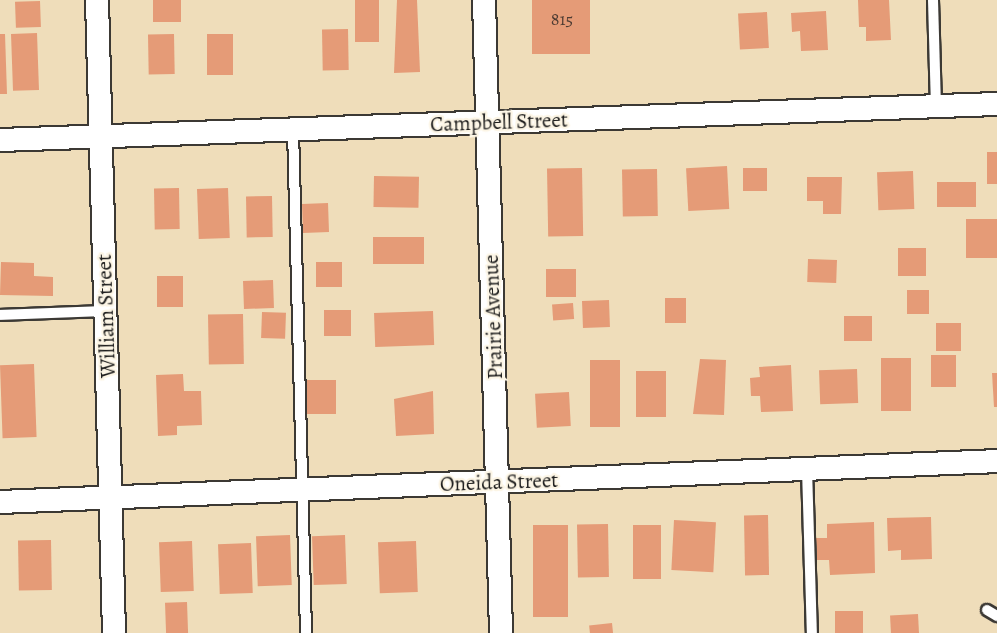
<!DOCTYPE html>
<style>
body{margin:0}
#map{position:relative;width:997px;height:633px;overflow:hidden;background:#efddba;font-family:Alegreya,serif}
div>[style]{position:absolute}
.building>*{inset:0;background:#e59b77;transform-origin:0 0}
.roads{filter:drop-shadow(2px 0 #3c3934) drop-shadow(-2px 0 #3c3934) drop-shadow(0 2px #3c3934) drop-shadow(0 -2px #3c3934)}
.service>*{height:10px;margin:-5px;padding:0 5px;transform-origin:5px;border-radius:5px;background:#fff}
.minor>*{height:22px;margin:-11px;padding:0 11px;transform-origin:11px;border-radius:11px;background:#fff}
span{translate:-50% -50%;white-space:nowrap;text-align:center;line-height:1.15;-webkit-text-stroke:4.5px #fcf5e5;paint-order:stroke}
.number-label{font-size:18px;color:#4e3c33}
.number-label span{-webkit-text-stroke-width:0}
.street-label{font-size:21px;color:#1c1c1c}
</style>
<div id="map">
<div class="building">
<i style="left:153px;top:0;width:28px;height:22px"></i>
<i style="left:355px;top:0;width:24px;height:42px"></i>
<i style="clip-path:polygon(397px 0,417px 0,420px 72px,394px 73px)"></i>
<i style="left:532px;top:0;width:58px;height:54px"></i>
<i style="clip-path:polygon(858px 0,889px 0,891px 40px,866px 41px,866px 27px,859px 27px)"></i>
<i style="left:40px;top:1px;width:26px;height:25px;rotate:88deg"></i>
<i style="clip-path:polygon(826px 11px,828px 50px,801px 51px,800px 31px,792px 32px,791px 13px)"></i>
<i style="left:767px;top:12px;width:36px;height:29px;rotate:87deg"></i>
<i style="left:348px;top:29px;width:41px;height:26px;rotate:89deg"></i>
<i style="left:37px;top:33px;width:57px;height:26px;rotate:88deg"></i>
<i style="clip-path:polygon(0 34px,5px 34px,7px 94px,0 94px)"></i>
<i style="left:174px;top:34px;width:40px;height:26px;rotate:89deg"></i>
<i style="left:207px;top:34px;width:26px;height:41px"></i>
<i style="left:987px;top:152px;width:10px;height:32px"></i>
<i style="left:727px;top:166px;width:43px;height:41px;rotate:87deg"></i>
<i style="left:582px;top:168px;width:68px;height:35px;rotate:89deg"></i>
<i style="left:743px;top:168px;width:24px;height:23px"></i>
<i style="left:657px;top:169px;width:47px;height:35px;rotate:89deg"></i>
<i style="left:913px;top:171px;width:38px;height:36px;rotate:88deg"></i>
<i style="left:374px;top:176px;width:45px;height:31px;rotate:1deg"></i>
<i style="clip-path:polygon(807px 177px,842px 177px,841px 214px,823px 214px,823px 201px,807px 201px)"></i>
<i style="left:937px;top:182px;width:39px;height:25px"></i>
<i style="left:179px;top:188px;width:41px;height:25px;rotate:89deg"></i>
<i style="left:228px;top:188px;width:50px;height:31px;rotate:88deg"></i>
<i style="left:272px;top:196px;width:41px;height:26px;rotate:89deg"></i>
<i style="left:328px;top:203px;width:29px;height:26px;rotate:88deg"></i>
<i style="left:997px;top:219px;width:39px;height:31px;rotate:90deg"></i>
<i style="left:424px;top:237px;width:27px;height:51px;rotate:90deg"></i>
<i style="left:898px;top:248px;width:28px;height:28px"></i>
<i style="left:808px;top:259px;width:29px;height:23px;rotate:2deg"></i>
<i style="clip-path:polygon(1px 262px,34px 263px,34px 276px,53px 277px,53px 296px,0 295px)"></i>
<i style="left:342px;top:262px;width:25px;height:26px;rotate:90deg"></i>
<i style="left:546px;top:269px;width:30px;height:28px"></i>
<i style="left:157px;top:276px;width:26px;height:31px"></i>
<i style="left:273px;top:280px;width:28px;height:30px;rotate:88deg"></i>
<i style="left:929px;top:290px;width:24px;height:22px;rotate:90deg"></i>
<i style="left:665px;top:298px;width:21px;height:25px"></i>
<i style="left:609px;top:300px;width:27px;height:27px;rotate:88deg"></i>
<i style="left:573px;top:303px;width:16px;height:21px;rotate:86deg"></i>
<i style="left:351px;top:310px;width:26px;height:27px;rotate:90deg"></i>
<i style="left:433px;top:311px;width:34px;height:59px;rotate:88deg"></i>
<i style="left:262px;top:312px;width:24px;height:26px;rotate:2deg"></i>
<i style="left:243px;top:314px;width:50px;height:35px;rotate:89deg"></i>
<i style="left:844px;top:316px;width:28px;height:25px"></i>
<i style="left:936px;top:323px;width:25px;height:28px"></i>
<i style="left:956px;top:355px;width:32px;height:25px;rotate:90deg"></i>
<i style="left:881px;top:358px;width:30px;height:53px"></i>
<i style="clip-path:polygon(700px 359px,726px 360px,724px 415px,693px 414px)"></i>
<i style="left:590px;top:360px;width:30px;height:67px"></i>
<i style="left:34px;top:364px;width:73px;height:34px;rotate:88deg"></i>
<i style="clip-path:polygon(791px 365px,793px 411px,761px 412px,760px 396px,751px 396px,750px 378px,760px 377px,759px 367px)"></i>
<i style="left:857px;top:369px;width:34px;height:38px;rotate:88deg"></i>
<i style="left:636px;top:371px;width:30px;height:46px"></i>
<i style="clip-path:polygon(992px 373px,997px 373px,997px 407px,994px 407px)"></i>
<i style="clip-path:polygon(183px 374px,184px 391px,201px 391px,202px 425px,177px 426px,177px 435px,158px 436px,156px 375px)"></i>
<i style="left:336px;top:380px;width:34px;height:33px;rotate:90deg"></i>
<i style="clip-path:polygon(433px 391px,434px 434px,396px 436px,394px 399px)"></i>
<i style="left:569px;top:392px;width:34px;height:34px;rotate:87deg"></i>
<i style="left:768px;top:515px;width:60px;height:24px;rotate:89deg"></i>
<i style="clip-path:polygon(931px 517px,932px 559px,901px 560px,901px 550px,888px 551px,887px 518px)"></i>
<i style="left:674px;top:520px;width:42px;height:50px;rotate:3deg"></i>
<i style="clip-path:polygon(874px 522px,875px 573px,830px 575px,829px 560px,817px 560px,816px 538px,827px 538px,827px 524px)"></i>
<i style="left:608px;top:524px;width:53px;height:31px;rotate:89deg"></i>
<i style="left:533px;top:525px;width:35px;height:92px"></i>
<i style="left:633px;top:525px;width:28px;height:54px"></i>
<i style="left:290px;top:535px;width:50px;height:34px;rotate:88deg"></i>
<i style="left:345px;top:535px;width:49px;height:33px;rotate:88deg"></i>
<i style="left:51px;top:540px;width:50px;height:33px;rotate:89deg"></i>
<i style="left:192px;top:541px;width:50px;height:33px;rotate:88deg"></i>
<i style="left:416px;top:541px;width:51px;height:38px;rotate:88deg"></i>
<i style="left:251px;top:543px;width:50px;height:33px;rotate:88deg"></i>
<i style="left:187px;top:602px;width:31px;height:22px;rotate:88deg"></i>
<i style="left:835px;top:611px;width:28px;height:22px"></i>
<i style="left:918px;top:614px;width:19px;height:28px;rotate:87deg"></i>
<i style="left:612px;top:623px;width:10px;height:23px;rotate:84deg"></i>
</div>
<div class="roads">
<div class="service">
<i style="left:933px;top:0;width:106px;rotate:88.4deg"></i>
<i style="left:293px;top:129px;width:504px;rotate:88.52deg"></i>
<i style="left:0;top:315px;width:106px;rotate:-2.2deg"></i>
<i style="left:807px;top:469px;width:164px;rotate:88.3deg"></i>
<i style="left:987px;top:610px;width:12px;rotate:31deg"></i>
</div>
<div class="minor">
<i style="left:97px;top:0;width:633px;rotate:88.46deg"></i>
<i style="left:484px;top:0;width:633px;rotate:88.46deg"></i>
<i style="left:0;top:140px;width:998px;rotate:-2.07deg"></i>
<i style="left:0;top:502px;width:998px;rotate:-2.35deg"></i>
</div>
</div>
<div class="number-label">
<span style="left:562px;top:19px">815</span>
</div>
<div class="street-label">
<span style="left:499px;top:122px;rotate:-2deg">Campbell Street</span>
<span style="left:106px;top:316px;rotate:-92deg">William Street</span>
<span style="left:493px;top:317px;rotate:-92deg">Prairie Avenue</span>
<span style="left:499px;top:482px;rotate:-2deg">Oneida Street</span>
</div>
</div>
